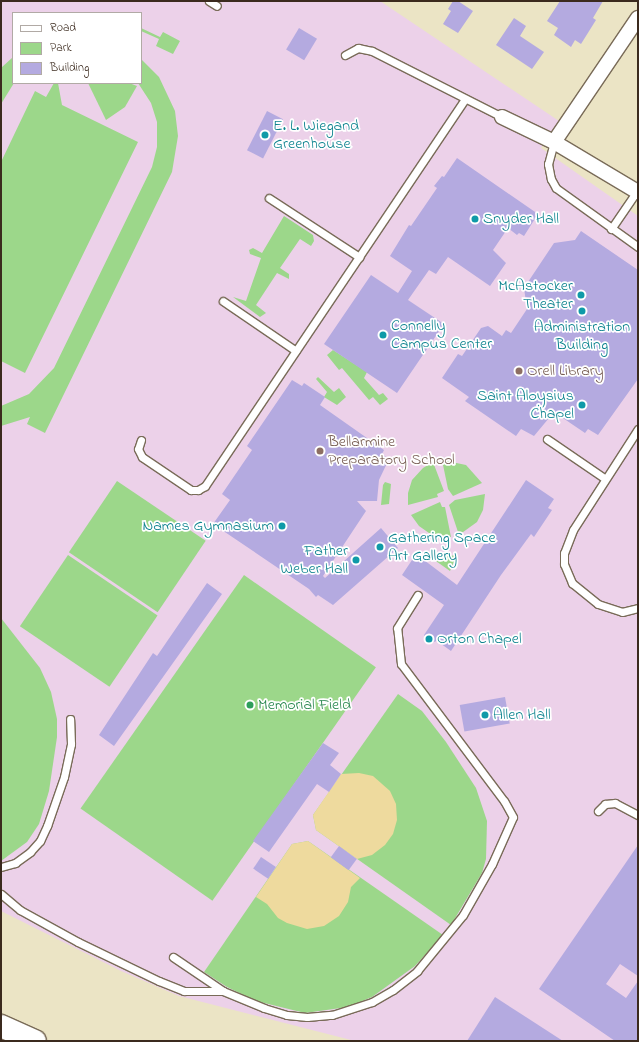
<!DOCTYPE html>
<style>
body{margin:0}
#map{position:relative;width:639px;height:1042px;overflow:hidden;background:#ebe4c5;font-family:"Indie Flower",sans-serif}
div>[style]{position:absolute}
.built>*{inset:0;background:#ecd1e9}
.green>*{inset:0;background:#9cd78a;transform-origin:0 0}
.sand>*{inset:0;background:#eeda9e}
.building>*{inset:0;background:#b4aae0;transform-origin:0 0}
.roads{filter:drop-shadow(1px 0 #796b58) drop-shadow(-1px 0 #796b58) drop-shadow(0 1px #796b58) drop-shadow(0 -1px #796b58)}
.service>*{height:7px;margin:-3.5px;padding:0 3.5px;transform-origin:3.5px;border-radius:3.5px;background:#fff}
.minor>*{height:14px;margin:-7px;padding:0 7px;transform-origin:7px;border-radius:7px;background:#fff}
.motorway>*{height:22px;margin:-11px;padding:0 11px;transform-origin:11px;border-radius:11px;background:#fff}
.dots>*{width:11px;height:11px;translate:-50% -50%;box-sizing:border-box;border:2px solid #fff;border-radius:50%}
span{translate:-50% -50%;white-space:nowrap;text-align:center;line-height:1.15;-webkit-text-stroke:3.5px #fff;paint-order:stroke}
.culture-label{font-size:16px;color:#0d838f}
.left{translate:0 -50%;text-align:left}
.right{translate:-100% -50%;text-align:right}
.education-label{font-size:16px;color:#785e54}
.leisure-label{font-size:16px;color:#27864d}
.frame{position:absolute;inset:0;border:2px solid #3b2a1e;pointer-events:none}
.legend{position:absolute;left:12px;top:12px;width:130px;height:72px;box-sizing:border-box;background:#fff;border:1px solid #b1aaa5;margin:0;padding:5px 7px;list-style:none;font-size:12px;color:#3b2a1e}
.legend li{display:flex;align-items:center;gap:8px;height:20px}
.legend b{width:20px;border:1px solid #b1aaa5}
</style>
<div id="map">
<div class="built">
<i style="clip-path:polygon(evenodd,1px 1px,380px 1px,559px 121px,541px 148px,638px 216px,638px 1041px,355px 1041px,179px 996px,121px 971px,1px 911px,1px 1px,13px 13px,141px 13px,141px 83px,13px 83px,13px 13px)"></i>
</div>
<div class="green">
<i style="clip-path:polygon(141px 28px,160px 37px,163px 32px,180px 41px,173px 54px,156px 46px,159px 39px,141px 31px)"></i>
<i style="clip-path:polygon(13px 57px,14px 83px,1px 104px,1px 68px)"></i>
<i style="clip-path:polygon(141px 59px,159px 77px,175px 111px,178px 136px,172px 172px,45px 433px,27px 424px,30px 417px,1px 426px,1px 406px,29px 394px,54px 368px,152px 167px,157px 147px,157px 122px,151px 103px,138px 83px,141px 83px)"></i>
<i style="clip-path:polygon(54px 83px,58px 83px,62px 105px,138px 142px,25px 373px,1px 361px,1px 162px,35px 91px,46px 97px)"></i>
<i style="clip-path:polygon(88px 83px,129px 83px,137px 86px,125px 107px,106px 120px)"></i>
<i style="clip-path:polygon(284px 216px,313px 235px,314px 241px,311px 246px,300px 239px,280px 268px,289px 274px,289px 279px,277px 273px,256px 305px,266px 313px,260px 317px,233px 297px,246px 301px,261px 258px,250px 254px,249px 250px,253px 248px,262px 253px)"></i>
<i style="clip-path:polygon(333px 350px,367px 372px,364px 378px,379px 395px,383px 393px,388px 399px,380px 405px,373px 397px,369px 400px,342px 368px,339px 370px,327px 355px)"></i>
<i style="clip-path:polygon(318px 377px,334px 392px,339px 388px,346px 397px,337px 405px,324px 397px,327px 392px,316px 379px)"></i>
<i style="clip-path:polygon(442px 460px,466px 465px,482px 483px,453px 496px,448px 489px)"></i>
<i style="clip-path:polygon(433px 462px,444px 491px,437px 494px,438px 497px,408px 505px,408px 493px,412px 480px,423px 468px)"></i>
<i style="left:117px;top:481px;width:107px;height:86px;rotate:34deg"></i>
<i style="clip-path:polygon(385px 482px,391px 484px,389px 504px,381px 505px,383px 485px)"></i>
<i style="clip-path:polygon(485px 494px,483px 510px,477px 522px,459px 535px,449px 505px,455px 500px)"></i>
<i style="clip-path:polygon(440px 502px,442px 507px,445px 507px,451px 537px,429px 533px,419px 526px,411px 515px)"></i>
<i style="left:68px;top:555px;width:108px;height:86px;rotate:34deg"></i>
<i style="clip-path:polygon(435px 555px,448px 556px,457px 555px,450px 571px,433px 559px)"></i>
<i style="left:244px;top:575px;width:161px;height:285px;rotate:35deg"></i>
<i style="clip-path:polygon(1px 618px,40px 668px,51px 692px,57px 719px,57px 737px,49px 791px,39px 824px,27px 842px,1px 861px)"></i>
<i style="clip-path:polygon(398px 694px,422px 711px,446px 742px,476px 788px,487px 821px,486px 859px,482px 873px,451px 925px,316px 830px,313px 815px)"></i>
<i style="clip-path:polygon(308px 841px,443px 935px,415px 966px,372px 997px,348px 1007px,305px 1013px,256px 1001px,227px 987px,204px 972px,292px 844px)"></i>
</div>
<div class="sand">
<i style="clip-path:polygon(359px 773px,373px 776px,390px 791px,396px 804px,397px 820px,393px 834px,385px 845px,372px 855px,357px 859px,316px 830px,313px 815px,341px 774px)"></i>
<i style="clip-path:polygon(308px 841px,360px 878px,351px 887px,348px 902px,339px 916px,324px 926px,307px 929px,287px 923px,278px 918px,267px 904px,256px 897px,292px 844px)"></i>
</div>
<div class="building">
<i style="clip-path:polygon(453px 1px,458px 1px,473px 11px,458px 33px,443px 24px,451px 11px,448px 9px)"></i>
<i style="clip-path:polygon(560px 1px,603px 1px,593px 18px,596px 20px,581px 44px,575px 40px,571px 47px,554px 35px,558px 28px,547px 21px)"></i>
<i style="clip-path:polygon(514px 18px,526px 26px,520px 36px,544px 52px,532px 69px,496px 45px)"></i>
<i style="left:299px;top:28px;width:21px;height:25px;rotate:31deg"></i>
<i style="left:267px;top:111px;width:18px;height:44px;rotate:27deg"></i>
<i style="clip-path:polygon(457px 158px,538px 214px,524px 236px,519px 233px,517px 235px,508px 228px,493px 250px,506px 263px,490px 286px,448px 257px,436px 274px,429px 270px,408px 300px,444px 324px,397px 393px,324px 344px,371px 275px,398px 293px,412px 271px,390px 256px,409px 225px,411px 226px,437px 188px,434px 186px,442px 176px,444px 177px)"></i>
<i style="clip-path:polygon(581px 231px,638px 270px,638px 379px,598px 435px,588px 429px,585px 433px,554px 412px,534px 436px,521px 429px,516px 436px,465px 401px,469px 397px,442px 378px,458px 354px,462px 356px,481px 328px,488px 326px,502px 336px,506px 330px,511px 333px,527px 309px,524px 288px,554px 243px,575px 240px)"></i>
<i style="clip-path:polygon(292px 380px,302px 386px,304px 383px,325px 397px,320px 405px,384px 450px,382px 454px,389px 459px,379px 480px,377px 501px,357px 501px,366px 511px,323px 576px,325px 578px,381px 528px,398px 548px,333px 605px,318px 595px,316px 597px,309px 589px,213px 524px,230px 500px,222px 494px,252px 450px,247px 446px)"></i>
<i style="clip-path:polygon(526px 480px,554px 499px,548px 508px,552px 510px,534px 537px,531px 534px,501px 575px,451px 651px,437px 641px,430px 643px,425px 640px,424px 635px,444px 605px,402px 575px,416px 554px,457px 585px)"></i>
<i style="clip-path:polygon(207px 583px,222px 594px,114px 746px,99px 735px,153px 653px,157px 656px)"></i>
<i style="left:505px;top:697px;width:27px;height:46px;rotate:80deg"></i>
<i style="clip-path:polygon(323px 743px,339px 753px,330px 765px,341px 774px,329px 792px,317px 784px,269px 852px,253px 841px)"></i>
<i style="clip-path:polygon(638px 845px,638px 976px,620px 964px,606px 984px,626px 998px,638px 981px,638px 1041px,615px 1041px,539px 989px)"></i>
<i style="left:339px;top:846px;width:22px;height:14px;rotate:36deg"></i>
<i style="left:261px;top:857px;width:18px;height:14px;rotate:34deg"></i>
<i style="clip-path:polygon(495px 997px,563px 1041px,467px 1041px)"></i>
</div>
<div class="roads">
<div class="service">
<i style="left:209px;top:1px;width:9px;rotate:32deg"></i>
<i style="left:345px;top:55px;width:15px;rotate:-28deg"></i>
<i style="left:358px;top:48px;width:14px;rotate:12deg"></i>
<i style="left:372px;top:51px;width:146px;rotate:26.9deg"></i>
<i style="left:554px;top:142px;width:23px;rotate:105deg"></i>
<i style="left:548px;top:164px;width:15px;rotate:79deg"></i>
<i style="left:551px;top:179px;width:10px;rotate:61deg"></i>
<i style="left:556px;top:188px;width:101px;rotate:35.7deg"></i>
<i style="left:269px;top:198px;width:108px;rotate:33.2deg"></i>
<i style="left:611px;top:229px;width:46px;rotate:-55.6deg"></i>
<i style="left:223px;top:301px;width:88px;rotate:34.4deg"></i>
<i style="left:638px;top:429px;width:120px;rotate:122.8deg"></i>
<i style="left:573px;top:530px;width:25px;rotate:111deg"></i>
<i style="left:564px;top:553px;width:11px;rotate:90deg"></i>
<i style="left:564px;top:564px;width:21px;rotate:67deg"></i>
<i style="left:572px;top:583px;width:33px;rotate:39deg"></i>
<i style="left:598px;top:604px;width:25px;rotate:18deg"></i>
<i style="left:622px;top:612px;width:16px;rotate:-14deg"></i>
<i style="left:547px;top:439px;width:69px;rotate:34.4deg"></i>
<i style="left:141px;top:440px;width:9px;rotate:108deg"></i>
<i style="left:138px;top:449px;width:9px;rotate:63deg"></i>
<i style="left:142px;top:457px;width:59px;rotate:34deg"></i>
<i style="left:191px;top:490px;width:7px"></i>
<i style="left:198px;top:490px;width:8px;rotate:-30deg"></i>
<i style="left:205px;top:486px;width:466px;rotate:-56.1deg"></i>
<i style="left:598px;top:811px;width:10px;rotate:-45deg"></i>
<i style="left:605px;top:804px;width:10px;rotate:-6deg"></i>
<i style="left:615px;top:803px;width:26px;rotate:28deg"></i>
<i style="left:1px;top:867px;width:15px;rotate:-16deg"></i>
<i style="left:15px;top:863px;width:19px;rotate:-36deg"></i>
<i style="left:30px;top:852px;width:15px;rotate:-48deg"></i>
<i style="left:40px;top:841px;width:17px;rotate:-65deg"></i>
<i style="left:47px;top:826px;width:52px;rotate:-70.9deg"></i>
<i style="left:64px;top:777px;width:34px;rotate:-78deg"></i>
<i style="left:71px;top:744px;width:25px;rotate:-92deg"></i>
<i style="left:1px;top:894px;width:25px;rotate:40deg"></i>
<i style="left:20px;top:910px;width:66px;rotate:28.9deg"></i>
<i style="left:78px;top:942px;width:90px;rotate:25.7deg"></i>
<i style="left:159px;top:981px;width:27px;rotate:22deg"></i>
<i style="left:184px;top:991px;width:39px"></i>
<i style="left:173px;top:957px;width:60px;rotate:34.2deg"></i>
<i style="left:223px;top:991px;width:44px;rotate:22.5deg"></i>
<i style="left:264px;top:1008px;width:24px;rotate:17deg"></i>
<i style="left:287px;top:1015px;width:20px;rotate:6deg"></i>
<i style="left:307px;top:1017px;width:25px;rotate:-5deg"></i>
<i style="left:332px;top:1015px;width:42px;rotate:-18deg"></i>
<i style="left:372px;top:1002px;width:24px;rotate:-30deg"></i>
<i style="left:393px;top:990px;width:31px;rotate:-38deg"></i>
<i style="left:417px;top:971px;width:72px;rotate:-50.6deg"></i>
<i style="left:463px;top:915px;width:59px;rotate:-60.4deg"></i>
<i style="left:492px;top:864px;width:51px;rotate:-65.9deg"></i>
<i style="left:513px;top:817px;width:18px;rotate:-119deg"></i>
<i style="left:504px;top:801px;width:171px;rotate:-126.9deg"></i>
<i style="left:401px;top:664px;width:36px;rotate:-96deg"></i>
<i style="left:397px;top:628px;width:39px;rotate:-58deg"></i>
</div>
<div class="minor">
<i style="left:502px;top:117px;width:58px;rotate:25.7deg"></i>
<i style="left:554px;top:142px;width:98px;rotate:30.8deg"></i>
<i style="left:554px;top:142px;width:150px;rotate:-55.9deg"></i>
</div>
<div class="motorway">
<i style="left:1px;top:1026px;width:37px;rotate:24deg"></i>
</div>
</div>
<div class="dots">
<i style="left:265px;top:135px;background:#0f9aa8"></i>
<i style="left:475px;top:219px;background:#0f9aa8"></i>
<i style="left:581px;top:295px;background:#0f9aa8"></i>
<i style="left:582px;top:311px;background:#0f9aa8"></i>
<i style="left:383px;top:335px;background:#0f9aa8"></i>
<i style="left:519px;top:371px;background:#8d6e63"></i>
<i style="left:582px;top:405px;background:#0f9aa8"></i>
<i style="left:320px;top:451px;background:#8d6e63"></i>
<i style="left:282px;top:526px;background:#0f9aa8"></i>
<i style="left:380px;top:547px;background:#0f9aa8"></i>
<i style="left:356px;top:560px;background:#0f9aa8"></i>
<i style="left:429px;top:639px;background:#0f9aa8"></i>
<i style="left:250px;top:705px;background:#2e9e5b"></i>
<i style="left:485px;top:715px;background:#0f9aa8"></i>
</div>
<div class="culture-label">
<span class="left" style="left:273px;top:135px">E. L. Wiegand<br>Greenhouse</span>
<span class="left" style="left:483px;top:219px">Snyder Hall</span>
<span class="right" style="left:573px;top:295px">McAstocker<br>Theater</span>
<span class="left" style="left:391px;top:335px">Connelly<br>Campus Center</span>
<span style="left:582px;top:336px">Administration<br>Building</span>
<span class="right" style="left:574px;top:405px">Saint Aloysius<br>Chapel</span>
<span class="right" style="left:274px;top:526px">Names Gymnasium</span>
<span class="left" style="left:388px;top:547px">Gathering Space<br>Art Gallery</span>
<span class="right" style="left:348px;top:560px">Father<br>Weber Hall</span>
<span class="left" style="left:437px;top:639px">Orton Chapel</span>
<span class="left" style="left:493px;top:715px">Allen Hall</span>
</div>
<div class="education-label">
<span class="left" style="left:527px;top:371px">Orell Library</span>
<span class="left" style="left:328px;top:451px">Bellarmine<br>Preparatory School</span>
</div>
<div class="leisure-label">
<span class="left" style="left:258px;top:705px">Memorial Field</span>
</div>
<div class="frame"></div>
<ul class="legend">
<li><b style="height:5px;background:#fff"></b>Road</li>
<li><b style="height:11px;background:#9cd78a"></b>Park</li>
<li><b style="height:11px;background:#b4aae0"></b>Building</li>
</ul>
</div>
